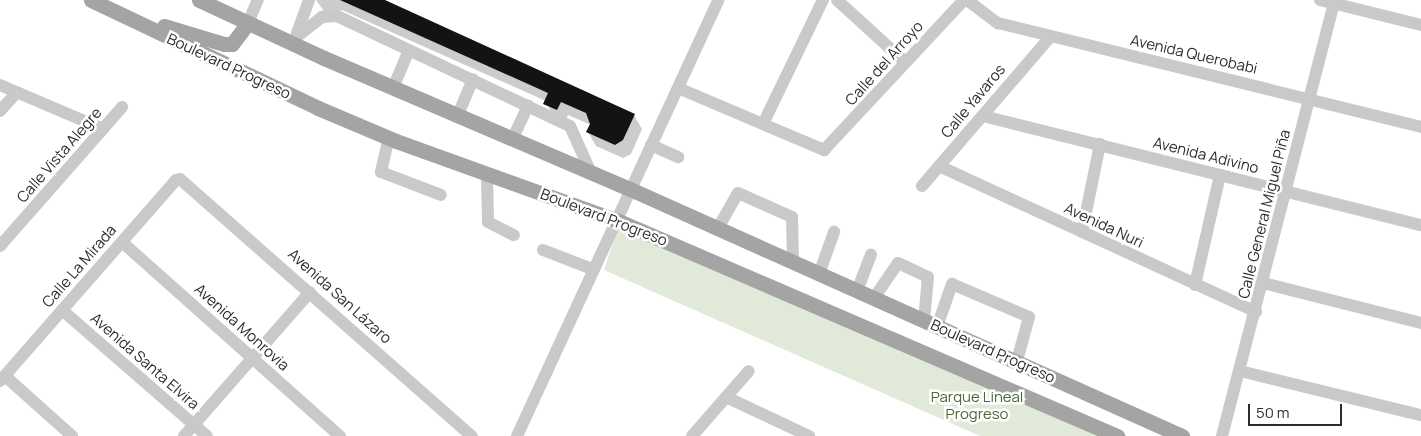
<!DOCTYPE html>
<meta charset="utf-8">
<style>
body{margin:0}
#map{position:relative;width:1421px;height:436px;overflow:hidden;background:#fff;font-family:Manrope,sans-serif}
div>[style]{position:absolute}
.green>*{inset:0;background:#e1ead9}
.shadow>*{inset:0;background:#0003}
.building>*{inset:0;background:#131313}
.minor>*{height:12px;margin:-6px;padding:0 6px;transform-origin:6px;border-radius:6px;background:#c9c9c9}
.major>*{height:15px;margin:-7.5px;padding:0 7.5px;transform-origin:7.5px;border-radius:7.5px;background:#a4a4a4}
span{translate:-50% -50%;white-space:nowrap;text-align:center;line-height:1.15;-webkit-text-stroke:5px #fff;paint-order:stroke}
.street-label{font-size:15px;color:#2c2c2c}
.park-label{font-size:15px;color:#4b6839}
.scale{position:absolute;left:1248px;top:404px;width:94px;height:22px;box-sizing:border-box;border:2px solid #2c2c2c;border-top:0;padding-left:6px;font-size:15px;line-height:18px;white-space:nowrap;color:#2c2c2c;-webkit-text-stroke:4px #fff;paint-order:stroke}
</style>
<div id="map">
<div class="green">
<i style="clip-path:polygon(618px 228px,1100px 436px,980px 436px,604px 270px)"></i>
</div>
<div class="shadow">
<i style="clip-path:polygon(316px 0,382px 0,634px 115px,642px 129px,631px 154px,623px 158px,596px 146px,588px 132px,591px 125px,568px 115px,565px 123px,553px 117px,546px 101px,342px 10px,326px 14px)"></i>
</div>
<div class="building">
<i style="clip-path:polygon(340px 0,385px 0,635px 114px,623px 140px,615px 145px,586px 132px,590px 124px,586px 113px,561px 102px,557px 110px,543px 104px,548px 93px)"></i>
</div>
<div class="minor">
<i style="left:837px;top:0;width:92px;rotate:42.4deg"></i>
<i style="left:967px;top:0;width:39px;rotate:37deg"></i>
<i style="left:998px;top:23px;width:436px;rotate:13.8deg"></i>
<i style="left:1320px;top:0;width:104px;rotate:13.9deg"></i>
<i style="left:248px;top:23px;width:25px;rotate:-67deg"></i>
<i style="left:297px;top:33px;width:35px;rotate:-70deg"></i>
<i style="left:290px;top:42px;width:41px;rotate:-38deg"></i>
<i style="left:322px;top:17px;width:15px;rotate:-4deg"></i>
<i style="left:337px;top:16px;width:258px;rotate:25.3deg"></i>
<i style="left:570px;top:126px;width:51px;rotate:65.9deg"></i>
<i style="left:0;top:85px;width:112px;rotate:23.1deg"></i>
<i style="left:393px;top:88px;width:41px;rotate:-67.2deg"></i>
<i style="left:678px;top:88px;width:159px;rotate:23deg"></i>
<i style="left:824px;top:150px;width:205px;rotate:-47deg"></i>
<i style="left:0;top:111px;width:25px;rotate:-48deg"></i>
<i style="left:983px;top:116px;width:451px;rotate:14deg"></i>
<i style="left:457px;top:117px;width:41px;rotate:-67.2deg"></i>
<i style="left:763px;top:124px;width:138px;rotate:-64.2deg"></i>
<i style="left:389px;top:137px;width:36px;rotate:103deg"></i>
<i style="left:381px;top:172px;width:64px;rotate:21deg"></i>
<i style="left:512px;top:140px;width:38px;rotate:-65deg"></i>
<i style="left:651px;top:145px;width:30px;rotate:24deg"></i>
<i style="left:939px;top:166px;width:349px;rotate:24.7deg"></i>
<i style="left:487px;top:174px;width:48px;rotate:88.8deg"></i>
<i style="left:488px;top:222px;width:29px;rotate:27deg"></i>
<i style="left:922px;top:186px;width:196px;rotate:-49.3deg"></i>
<i style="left:718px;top:228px;width:40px;rotate:-60.3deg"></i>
<i style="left:738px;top:193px;width:59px;rotate:24deg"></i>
<i style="left:792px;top:217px;width:45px;rotate:88.7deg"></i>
<i style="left:1082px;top:232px;width:90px;rotate:-78.4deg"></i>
<i style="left:122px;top:242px;width:292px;rotate:41.7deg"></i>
<i style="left:0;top:246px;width:185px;rotate:-48.7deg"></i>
<i style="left:543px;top:250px;width:53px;rotate:21.2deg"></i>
<i style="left:819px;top:274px;width:45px;rotate:-70.3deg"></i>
<i style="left:1263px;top:283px;width:163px;rotate:14.2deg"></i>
<i style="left:1195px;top:285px;width:113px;rotate:-77.2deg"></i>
<i style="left:857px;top:291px;width:39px;rotate:-69deg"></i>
<i style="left:874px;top:298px;width:42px;rotate:-55.6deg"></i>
<i style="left:898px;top:263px;width:33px;rotate:25deg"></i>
<i style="left:928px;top:277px;width:44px;rotate:95.2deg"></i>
<i style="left:62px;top:310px;width:192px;rotate:41deg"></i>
<i style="left:937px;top:327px;width:46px;rotate:-70.8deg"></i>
<i style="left:952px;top:284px;width:84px;rotate:23.2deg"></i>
<i style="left:1029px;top:317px;width:46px;rotate:105.3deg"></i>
<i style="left:1240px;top:371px;width:186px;rotate:13.7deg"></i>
<i style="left:5px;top:376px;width:90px;rotate:41.8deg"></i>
<i style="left:0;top:381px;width:267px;rotate:-48.8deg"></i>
<i style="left:176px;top:180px;width:4px;rotate:-14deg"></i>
<i style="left:180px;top:179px;width:389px;rotate:41.4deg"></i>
<i style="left:726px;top:397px;width:92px;rotate:25.2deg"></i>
<i style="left:184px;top:436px;width:191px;rotate:-48.8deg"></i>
<i style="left:517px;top:436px;width:480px;rotate:-65.2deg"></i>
<i style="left:692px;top:436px;width:86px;rotate:-48.8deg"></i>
<i style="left:1222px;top:436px;width:450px;rotate:-75.5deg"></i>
</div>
<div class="major">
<i style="left:91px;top:0;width:251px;rotate:25.4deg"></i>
<i style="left:318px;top:108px;width:85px;rotate:22.9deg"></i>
<i style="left:396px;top:141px;width:234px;rotate:19.8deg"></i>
<i style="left:616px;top:220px;width:546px;rotate:23.32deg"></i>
<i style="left:199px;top:0;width:138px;rotate:24.9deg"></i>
<i style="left:324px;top:58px;width:333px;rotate:23.2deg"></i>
<i style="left:630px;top:189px;width:605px;rotate:24.11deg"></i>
<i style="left:164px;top:26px;width:63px;rotate:16.7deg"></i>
<i style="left:224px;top:44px;width:8px"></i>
<i style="left:232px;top:44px;width:26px;rotate:-53deg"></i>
</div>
<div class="street-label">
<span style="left:1194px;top:54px;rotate:13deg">Avenida Querobabi</span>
<span style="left:884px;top:63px;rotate:-48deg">Calle del Arroyo</span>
<span style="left:229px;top:66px;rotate:25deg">Boulevard Progreso</span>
<span style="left:973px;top:101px;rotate:-50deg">Calle Yavaros</span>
<span style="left:59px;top:155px;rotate:-49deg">Calle Vista Alegre</span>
<span style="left:1206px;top:155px;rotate:14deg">Avenida Adivino</span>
<span style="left:1264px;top:214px;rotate:-76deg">Calle General Miguel Piña</span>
<span style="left:604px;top:217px;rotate:21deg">Boulevard Progreso</span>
<span style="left:1104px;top:225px;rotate:25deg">Avenida Nuri</span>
<span style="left:79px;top:266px;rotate:-49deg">Calle La Mirada</span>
<span style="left:340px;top:296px;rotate:42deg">Avenida San Lázaro</span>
<span style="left:242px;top:327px;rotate:42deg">Avenida Monrovia</span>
<span style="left:993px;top:351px;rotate:24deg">Boulevard Progreso</span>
<span style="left:145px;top:361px;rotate:41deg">Avenida Santa Elvira</span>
</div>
<div class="park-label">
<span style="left:977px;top:405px">Parque Lineal<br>Progreso</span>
</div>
<div class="scale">50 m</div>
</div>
